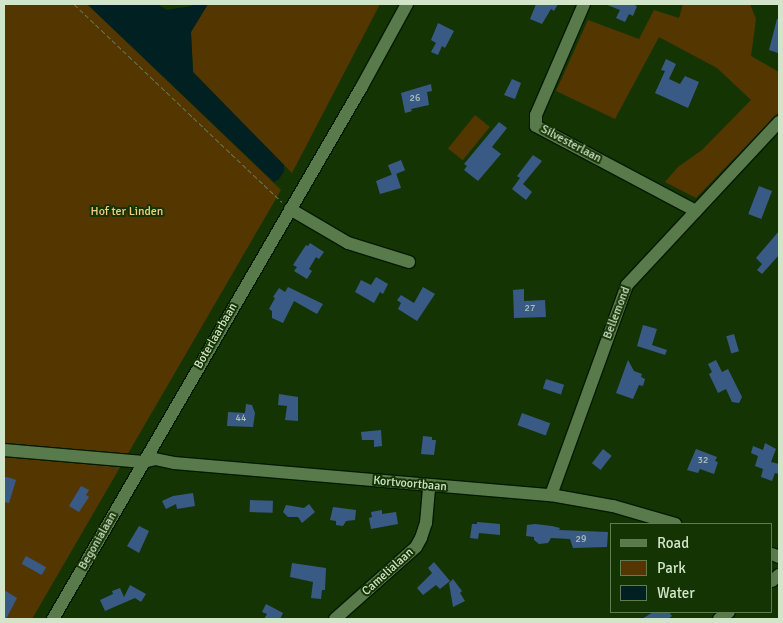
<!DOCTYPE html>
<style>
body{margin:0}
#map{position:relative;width:783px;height:623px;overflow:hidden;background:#153404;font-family:Signika,sans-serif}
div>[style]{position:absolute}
.green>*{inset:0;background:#543700;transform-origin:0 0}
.water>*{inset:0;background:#002021}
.building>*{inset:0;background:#3a5a86;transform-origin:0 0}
.path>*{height:1px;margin-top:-0.5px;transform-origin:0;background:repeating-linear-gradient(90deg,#657f58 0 5px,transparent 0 7.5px)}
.roads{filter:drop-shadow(1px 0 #041a00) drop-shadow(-1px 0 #041a00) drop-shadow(0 1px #041a00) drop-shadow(0 -1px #041a00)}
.minor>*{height:12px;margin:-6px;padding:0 6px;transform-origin:6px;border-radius:6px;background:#597b4b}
span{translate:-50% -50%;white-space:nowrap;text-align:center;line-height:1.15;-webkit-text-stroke:4px #153404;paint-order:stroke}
.number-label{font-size:10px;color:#acc2ba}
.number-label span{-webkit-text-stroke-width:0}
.street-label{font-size:12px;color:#d2e5cb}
.park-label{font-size:12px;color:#facb83}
.frame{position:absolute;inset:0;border:5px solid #d2e5cb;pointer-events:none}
.legend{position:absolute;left:610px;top:523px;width:162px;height:90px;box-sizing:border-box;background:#153404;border:1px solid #617b54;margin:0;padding:6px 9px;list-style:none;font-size:15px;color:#d2e5cb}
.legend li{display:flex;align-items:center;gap:10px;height:25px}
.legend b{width:25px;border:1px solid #617b54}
</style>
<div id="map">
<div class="green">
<i style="clip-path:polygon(4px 4px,87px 4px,281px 190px,32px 619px,4px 619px)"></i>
<i style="clip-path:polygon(208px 4px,380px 4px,292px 173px,193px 72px,191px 32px)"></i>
<i style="clip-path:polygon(683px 4px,750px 4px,756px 19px,751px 56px,779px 72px,779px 112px,696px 198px,665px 182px,678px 167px,702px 150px,751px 100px,717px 68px,659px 37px,615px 119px,556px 91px,588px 20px,639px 39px,654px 10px,679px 18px)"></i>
<i style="left:475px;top:115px;width:19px;height:43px;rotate:39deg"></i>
</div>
<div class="water">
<i style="clip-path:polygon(87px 4px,157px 4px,167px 10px,191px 6px,194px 4px,208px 4px,191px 32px,193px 72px,284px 165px,284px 171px,279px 179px,274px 182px)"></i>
</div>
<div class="building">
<i style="clip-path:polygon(536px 4px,558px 4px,554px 11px,551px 9px,542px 24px,530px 19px)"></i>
<i style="clip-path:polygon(605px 4px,631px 4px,637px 6px,633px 16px,629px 14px,625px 22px,616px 18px,620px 10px)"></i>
<i style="clip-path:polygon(777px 19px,779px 19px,778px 53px,769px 50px)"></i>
<i style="clip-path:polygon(438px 23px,454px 31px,445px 48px,442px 46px,438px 55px,431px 52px,436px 43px,431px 40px)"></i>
<i style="clip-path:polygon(666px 59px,676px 64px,669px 79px,680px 84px,685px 76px,699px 82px,688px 108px,655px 93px,665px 71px,661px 70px)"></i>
<i style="clip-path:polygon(512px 79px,521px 83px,515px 99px,504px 95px)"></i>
<i style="clip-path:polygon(431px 84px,432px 91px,427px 92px,429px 105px,411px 109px,412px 111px,405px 113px,401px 93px)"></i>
<i style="clip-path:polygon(499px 122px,507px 128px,492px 147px,501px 154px,478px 181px,464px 170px,467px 166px,464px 164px)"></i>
<i style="clip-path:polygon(533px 155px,542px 161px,523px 184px,532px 192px,526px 200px,512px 189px,520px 178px,517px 176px)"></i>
<i style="left:401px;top:160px;width:11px;height:14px;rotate:68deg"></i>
<i style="clip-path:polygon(396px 173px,401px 188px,380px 194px,376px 181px)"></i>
<i style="left:759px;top:186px;width:14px;height:30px;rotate:21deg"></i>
<i style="clip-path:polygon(779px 231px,779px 255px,762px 274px,757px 270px,762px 264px,756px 258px)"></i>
<i style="clip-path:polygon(310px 243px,324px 252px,319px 259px,316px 257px,309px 269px,312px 271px,307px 279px,294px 271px,297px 267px,293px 265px,306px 245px,308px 246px)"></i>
<i style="clip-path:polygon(376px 277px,388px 284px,383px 294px,380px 292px,374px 303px,355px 292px,361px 280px,371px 285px)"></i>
<i style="clip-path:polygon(288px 287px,323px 304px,317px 314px,294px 301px,283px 323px,272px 318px,272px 311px,269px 309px,275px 298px,273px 297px,279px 288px,285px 292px)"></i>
<i style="clip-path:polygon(423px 287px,435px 294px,417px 321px,398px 309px,401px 303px,397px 300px,401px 295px,414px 303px)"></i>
<i style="clip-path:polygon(524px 289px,524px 301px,545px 300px,546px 317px,514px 318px,513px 290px)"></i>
<i style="clip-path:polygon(643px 325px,657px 329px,652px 345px,667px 350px,665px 355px,637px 346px)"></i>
<i style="left:734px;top:334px;width:18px;height:8px;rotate:74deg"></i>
<i style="clip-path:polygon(628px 360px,634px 371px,642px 374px,641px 377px,645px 379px,643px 386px,639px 385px,633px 399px,616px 393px)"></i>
<i style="clip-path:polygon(716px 360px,722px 372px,728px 369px,742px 397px,739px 403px,732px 402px,726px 389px,718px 393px,709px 374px,712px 372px,708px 364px)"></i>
<i style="left:546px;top:379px;width:19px;height:10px;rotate:18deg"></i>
<i style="clip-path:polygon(279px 394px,298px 397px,298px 421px,285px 420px,287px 406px,278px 405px)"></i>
<i style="clip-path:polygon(246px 404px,252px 405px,255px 413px,253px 427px,227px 426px,228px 412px,245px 413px)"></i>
<i style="left:522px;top:413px;width:30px;height:13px;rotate:20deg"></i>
<i style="clip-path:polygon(381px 430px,382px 446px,374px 447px,374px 440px,362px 440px,361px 432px)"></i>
<i style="clip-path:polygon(423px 436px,432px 437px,432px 440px,436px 440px,434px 455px,421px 454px)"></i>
<i style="clip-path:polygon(765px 443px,776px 449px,771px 462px,779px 464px,779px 474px,775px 473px,772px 481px,761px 477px,763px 469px,755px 466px,758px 456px,751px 453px,753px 446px,763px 450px)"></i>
<i style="left:603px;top:449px;width:11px;height:18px;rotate:38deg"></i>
<i style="clip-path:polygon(696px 449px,717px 457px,715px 461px,718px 462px,714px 474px,700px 469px,698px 473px,687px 470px)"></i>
<i style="clip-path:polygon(7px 477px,16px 480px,9px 503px,4px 502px,4px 478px)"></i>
<i style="clip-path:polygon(81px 486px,89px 490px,86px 495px,89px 497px,79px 512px,69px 506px)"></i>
<i style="clip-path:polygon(193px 493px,195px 506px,177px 509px,176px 504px,166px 509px,162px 501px,173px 496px)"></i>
<i style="left:250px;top:500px;width:23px;height:12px;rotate:2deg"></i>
<i style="clip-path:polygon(309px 504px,315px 512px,302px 523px,298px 517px,288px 517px,283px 512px,286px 505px,304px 508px)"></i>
<i style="clip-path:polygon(333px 507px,356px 510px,355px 520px,346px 521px,343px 526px,336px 525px,336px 521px,330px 520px)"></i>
<i style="clip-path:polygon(382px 510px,382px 514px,396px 512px,398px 524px,371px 529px,369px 518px,372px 517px,371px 512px)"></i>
<i style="clip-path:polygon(477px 522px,500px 524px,500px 535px,479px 533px,478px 539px,470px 538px,472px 524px,477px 524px)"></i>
<i style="clip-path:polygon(535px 524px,552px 526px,560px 528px,559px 530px,608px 532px,607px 547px,573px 548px,570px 539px,551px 538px,548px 543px,539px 544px,534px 540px,534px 537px,526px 536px,527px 525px)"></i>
<i style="clip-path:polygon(139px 526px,149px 531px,139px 553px,127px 546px)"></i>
<i style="left:26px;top:556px;width:23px;height:9px;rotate:29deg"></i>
<i style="clip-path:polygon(434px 562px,450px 581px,440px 589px,436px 585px,423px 595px,417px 588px,432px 573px,428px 568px)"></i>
<i style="clip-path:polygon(292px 563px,326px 568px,325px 590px,322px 590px,321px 599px,311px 598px,313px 582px,290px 577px)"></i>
<i style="clip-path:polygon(453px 579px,462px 591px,460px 593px,465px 601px,453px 607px,449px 583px)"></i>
<i style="clip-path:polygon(130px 585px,146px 594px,141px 602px,135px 598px,105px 611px,100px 600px,113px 594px,112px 591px,120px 588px,124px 597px)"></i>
<i style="clip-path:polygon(4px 590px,17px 598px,6px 619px,4px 619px)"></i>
<i style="clip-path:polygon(266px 604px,283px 613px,280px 619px,264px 619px,267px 614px,262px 612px)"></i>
<i style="clip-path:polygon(653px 612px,669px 612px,672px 616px,668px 619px,642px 619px)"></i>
</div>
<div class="path">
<i style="left:74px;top:4px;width:287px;rotate:43.6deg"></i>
</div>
<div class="roads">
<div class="minor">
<i style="left:584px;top:4px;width:121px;rotate:113.4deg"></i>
<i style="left:536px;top:115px;width:11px;rotate:90deg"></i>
<i style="left:536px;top:126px;width:181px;rotate:28deg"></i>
<i style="left:290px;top:209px;width:67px;rotate:30.4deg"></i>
<i style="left:348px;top:243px;width:64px;rotate:17.3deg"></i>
<i style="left:4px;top:450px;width:140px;rotate:4.9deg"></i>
<i style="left:143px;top:462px;width:12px;rotate:-14deg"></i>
<i style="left:155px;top:459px;width:19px;rotate:12deg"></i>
<i style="left:174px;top:463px;width:378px;rotate:4.9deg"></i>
<i style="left:551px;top:495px;width:63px;rotate:10.1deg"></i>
<i style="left:613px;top:506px;width:65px;rotate:16.2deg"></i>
<i style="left:551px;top:495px;width:223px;rotate:-70.1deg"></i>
<i style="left:627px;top:285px;width:223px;rotate:-47deg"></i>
<i style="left:772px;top:554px;width:8px;rotate:23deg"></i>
<i style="left:772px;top:581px;width:9px;rotate:-41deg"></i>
<i style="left:53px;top:619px;width:614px;rotate:-59.88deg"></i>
<i style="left:361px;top:88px;width:96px;rotate:-61.3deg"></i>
<i style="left:335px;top:619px;width:108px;rotate:-41.6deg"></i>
<i style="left:416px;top:547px;width:10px;rotate:-61deg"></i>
<i style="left:421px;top:538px;width:16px;rotate:-72deg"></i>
<i style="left:426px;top:523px;width:37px;rotate:-85deg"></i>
<i style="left:719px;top:619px;width:12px;rotate:-35deg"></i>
</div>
</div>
<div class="number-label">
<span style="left:415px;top:99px">26</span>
<span style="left:530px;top:309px">27</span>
<span style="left:241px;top:419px">44</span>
<span style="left:703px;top:461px">32</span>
<span style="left:581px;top:540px">29</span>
</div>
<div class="street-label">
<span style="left:571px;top:144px;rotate:28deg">Silvesterlaan</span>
<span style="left:617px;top:313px;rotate:-69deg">Bellemond</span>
<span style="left:216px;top:336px;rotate:-60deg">Boterlaarbaan</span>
<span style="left:410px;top:484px;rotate:5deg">Kortvoortbaan</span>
<span style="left:98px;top:541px;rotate:-60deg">Begonialaan</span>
<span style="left:388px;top:572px;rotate:-42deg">Camelialaan</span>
</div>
<div class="park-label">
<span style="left:127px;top:212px">Hof ter Linden</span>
</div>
<div class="frame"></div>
<ul class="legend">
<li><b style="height:6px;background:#597b4b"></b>Road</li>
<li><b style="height:14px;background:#543700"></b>Park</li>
<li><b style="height:14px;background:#002021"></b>Water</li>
</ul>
</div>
